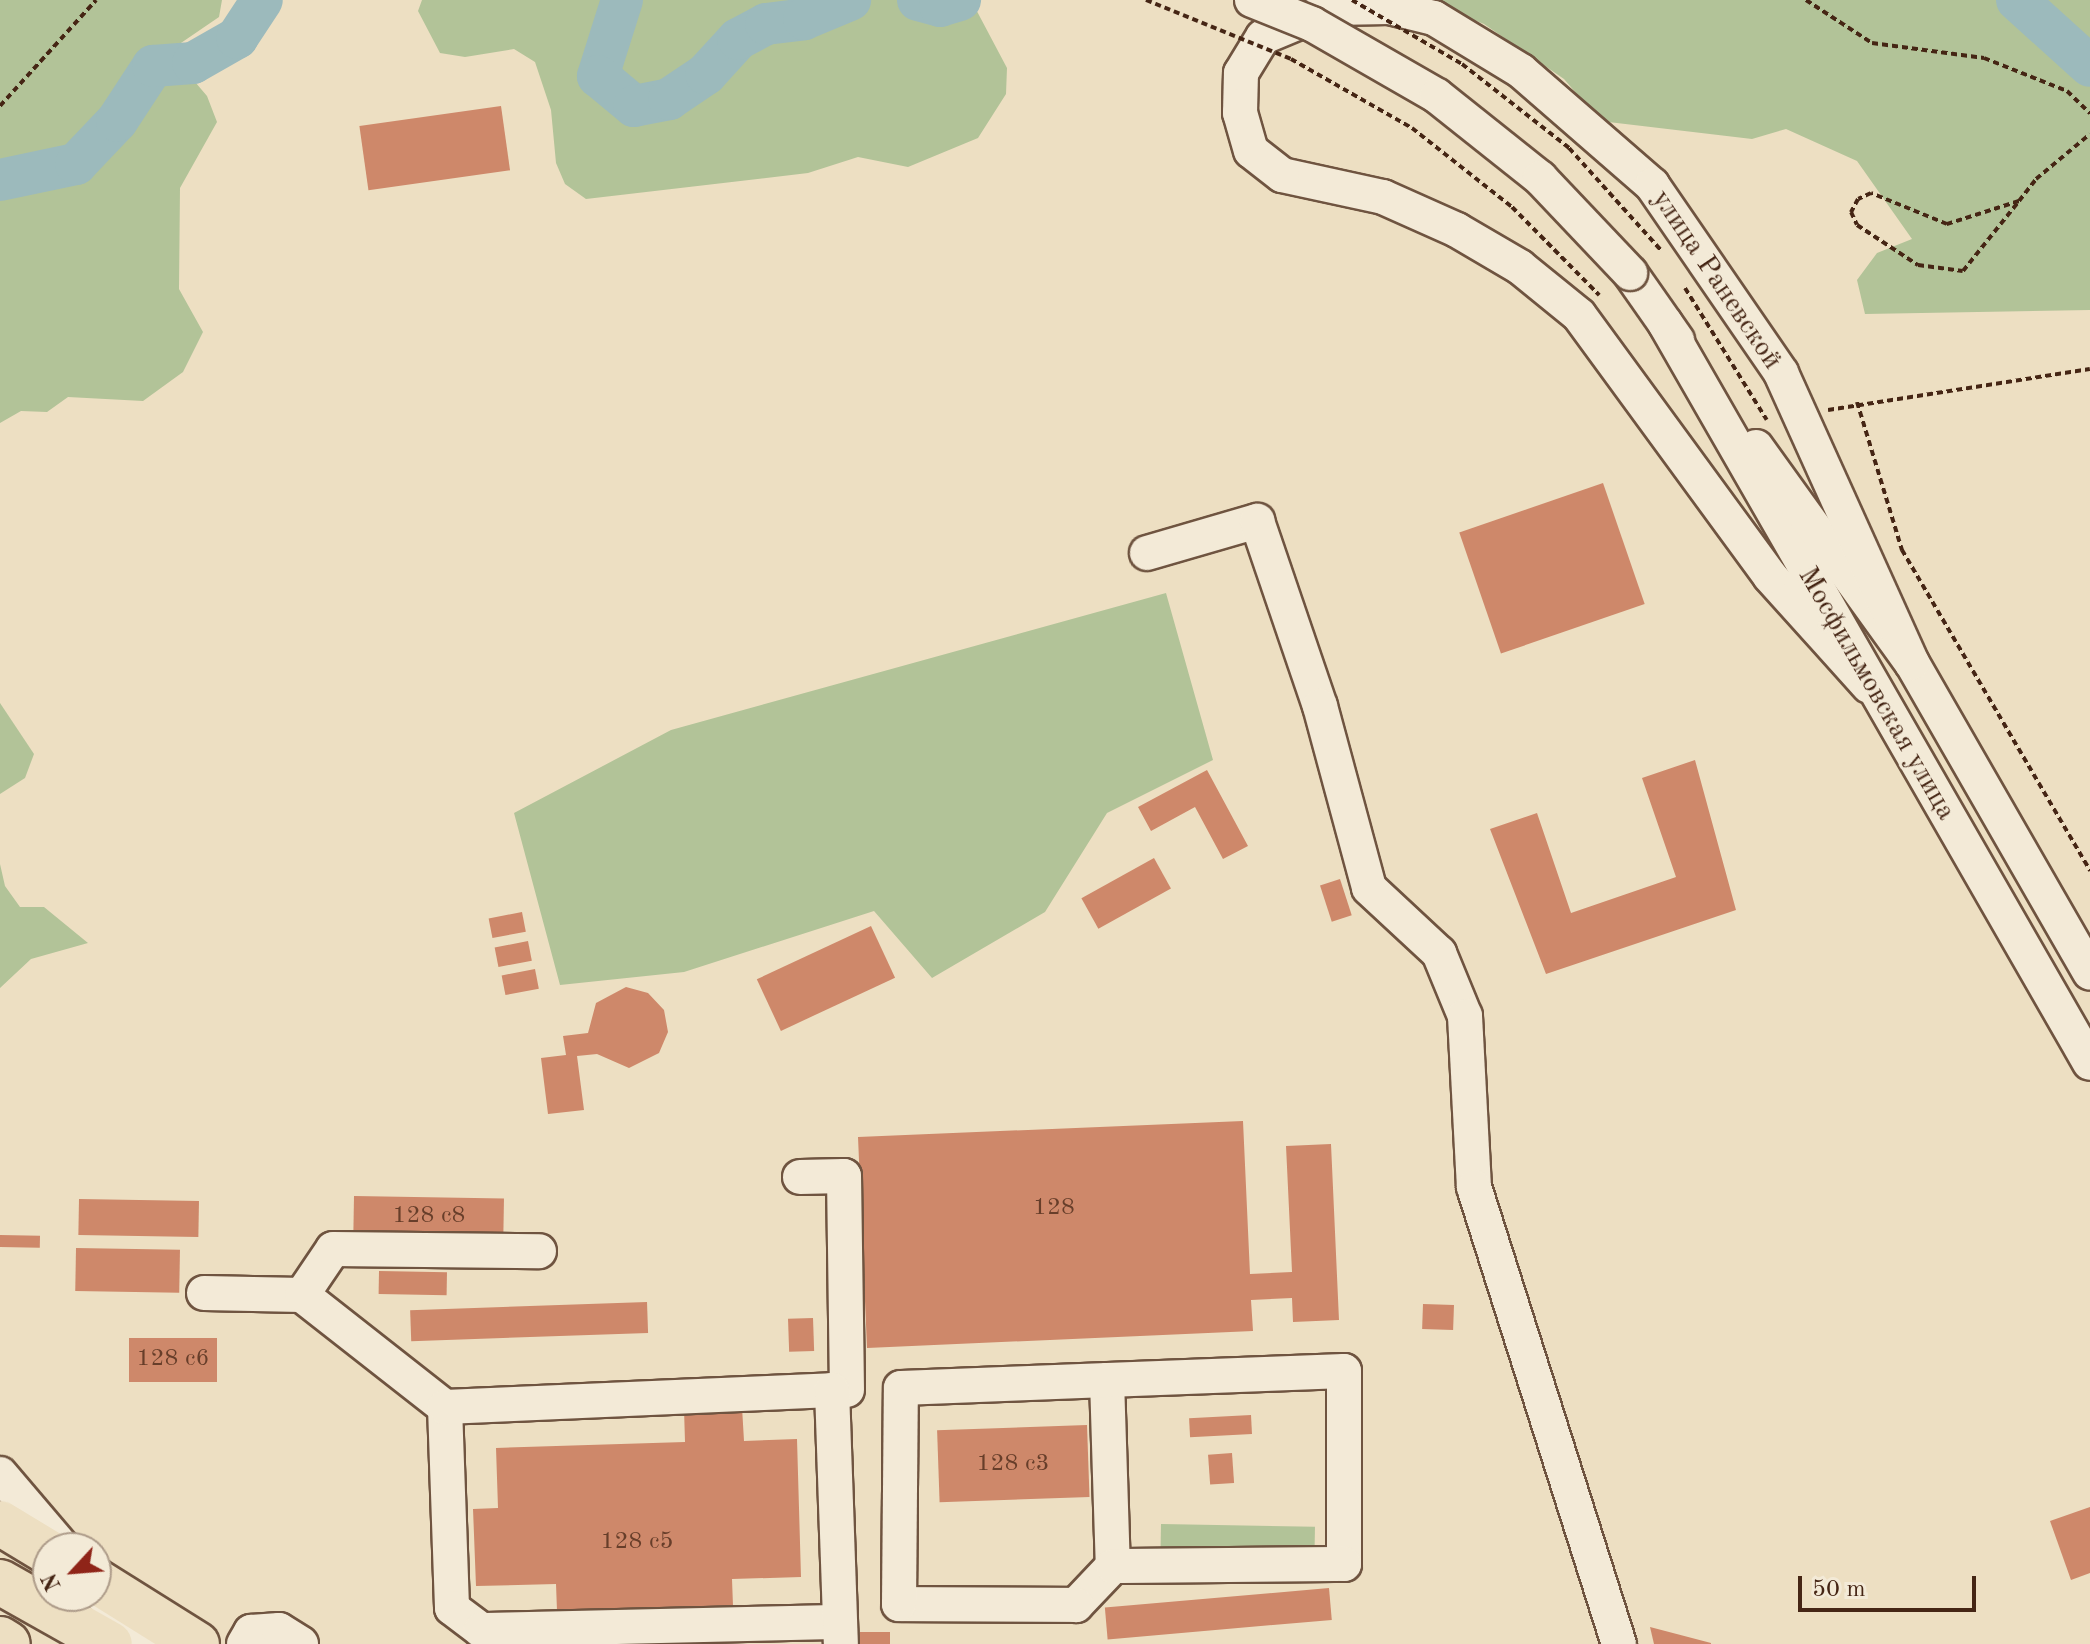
<!DOCTYPE html>
<meta charset="utf-8">
<style>
body{margin:0}
#map{position:relative;width:2090px;height:1644px;overflow:hidden;background:#eddfc2;font-family:"Old Standard TT",serif}
div>[style]{position:absolute}
.green>*{inset:0;background:#b2c398;transform-origin:0 0}
.river>*{height:42px;margin:-21px;padding:0 21px;transform-origin:21px;border-radius:21px;background:#9cbabc}
.building>*{inset:0;background:#ce886a;transform-origin:0 0}
.path>*{height:4px;margin-top:-2px;transform-origin:0;background:repeating-linear-gradient(90deg,#452514 0 6px,transparent 0 10px)}
.roads{filter:drop-shadow(2px 0 #6f5440) drop-shadow(-2px 0 #6f5440) drop-shadow(0 2px #6f5440) drop-shadow(0 -2px #6f5440)}
.minor>*{height:34px;margin:-17px;padding:0 17px;transform-origin:17px;border-radius:17px;background:#f3ead7}
.major>*{height:44px;margin:-22px;padding:0 22px;transform-origin:22px;border-radius:22px;background:#eddfc2}
.path-bridge>*{height:4px;margin-top:-2px;transform-origin:0;background:repeating-linear-gradient(90deg,#452514 0 6px,transparent 0 10px)}
.bridges{filter:drop-shadow(2px 0 #6f5440) drop-shadow(-2px 0 #6f5440) drop-shadow(0 2px #6f5440) drop-shadow(0 -2px #6f5440)}
.minor-bridge>*{height:34px;margin:-17px;padding:0 17px;transform-origin:17px;border-radius:17px;background:#f3ead7}
span{translate:-50% -50%;white-space:nowrap;text-align:center;line-height:1.15;-webkit-text-stroke:6px #f3ead7;paint-order:stroke}
.number-label{font-size:24px;color:#673e2a}
.number-label span{-webkit-text-stroke-width:0}
.street-label{font-size:28px;color:#452514}
.north{position:absolute;left:32px;top:1532px;width:80px;height:80px;box-sizing:border-box;background:#f3ead7;border:2px solid #ad9b89;border-radius:50%;rotate:244deg;font-size:22px;font-weight:700;line-height:32px;text-align:center;color:#452514}
.north::after{content:'';display:block;margin:auto;width:28px;height:36px;background:#8f2418;clip-path:polygon(50% 0,100% 100%,50% 72%,0 100%)}
.scale{position:absolute;left:1798px;top:1576px;width:178px;height:36px;box-sizing:border-box;border:4px solid #452514;border-top:0;padding-left:10px;font-size:24px;line-height:28px;white-space:nowrap;color:#452514;-webkit-text-stroke:6px #f3ead7;paint-order:stroke}
</style>
<div id="map">
<div class="green">
<i style="clip-path:polygon(0 0,222px 0,219px 17px,178px 45px,184px 69px,207px 96px,217px 122px,180px 188px,179px 289px,203px 332px,183px 372px,143px 401px,68px 397px,47px 412px,21px 411px,0 423px)"></i>
<i style="clip-path:polygon(422px 0,971px 0,1007px 68px,1006px 94px,978px 138px,908px 167px,858px 157px,808px 173px,586px 199px,565px 184px,556px 163px,551px 110px,535px 62px,514px 49px,465px 57px,440px 53px,418px 11px)"></i>
<i style="clip-path:polygon(1425px 0,2090px 0,2090px 310px,1865px 314px,1857px 280px,1877px 253px,1912px 239px,1857px 161px,1786px 129px,1752px 139px,1600px 121px,1564px 79px,1484px 24px)"></i>
<i style="clip-path:polygon(1166px 593px,1213px 760px,1107px 813px,1045px 912px,932px 978px,874px 911px,684px 972px,560px 985px,514px 813px,671px 730px)"></i>
<i style="clip-path:polygon(0 703px,34px 754px,25px 778px,0 794px)"></i>
<i style="clip-path:polygon(0 864px,5px 886px,20px 907px,44px 907px,88px 943px,31px 959px,0 988px)"></i>
<i style="left:1161px;top:1524px;width:154px;height:24px;rotate:1deg"></i>
</div>
<div class="river">
<i style="left:622px;top:0;width:80px;rotate:107.5deg"></i>
<i style="left:598px;top:76px;width:47px;rotate:39.8deg"></i>
<i style="left:634px;top:106px;width:36px;rotate:-11deg"></i>
<i style="left:669px;top:99px;width:45px;rotate:-34deg"></i>
<i style="left:706px;top:74px;width:47px;rotate:-47.6deg"></i>
<i style="left:738px;top:39px;width:32px;rotate:-28deg"></i>
<i style="left:766px;top:24px;width:38px;rotate:-7deg"></i>
<i style="left:804px;top:19px;width:50px;rotate:-22.4deg"></i>
<i style="left:918px;top:0;width:23px;rotate:15deg"></i>
<i style="left:940px;top:6px;width:21px;rotate:-17deg"></i>
<i style="left:2017px;top:0;width:98px;rotate:42.1deg"></i>
<i style="left:0;top:180px;width:78px;rotate:-11.9deg"></i>
<i style="left:76px;top:164px;width:59px;rotate:-46.4deg"></i>
<i style="left:117px;top:121px;width:66px;rotate:-56.8deg"></i>
<i style="left:153px;top:66px;width:40px;rotate:-4.3deg"></i>
<i style="left:193px;top:63px;width:51px;rotate:-29.6deg"></i>
<i style="left:237px;top:38px;width:45px;rotate:-56.7deg"></i>
</div>
<div class="building">
<i style="left:501px;top:106px;width:65px;height:143px;rotate:82deg"></i>
<i style="left:1603px;top:483px;width:128px;height:152px;rotate:71deg"></i>
<i style="clip-path:polygon(1695px 760px,1736px 910px,1546px 974px,1490px 829px,1537px 813px,1571px 913px,1676px 877px,1642px 778px)"></i>
<i style="clip-path:polygon(1207px 770px,1248px 846px,1223px 859px,1195px 807px,1151px 831px,1138px 807px)"></i>
<i style="left:1154px;top:858px;width:35px;height:83px;rotate:61deg"></i>
<i style="left:1340px;top:879px;width:38px;height:21px;rotate:72deg"></i>
<i style="left:522px;top:912px;width:20px;height:34px;rotate:79deg"></i>
<i style="left:871px;top:926px;width:57px;height:126px;rotate:65deg"></i>
<i style="left:528px;top:941px;width:20px;height:34px;rotate:79deg"></i>
<i style="left:535px;top:969px;width:20px;height:34px;rotate:79deg"></i>
<i style="clip-path:polygon(626px 987px,648px 993px,664px 1010px,668px 1032px,659px 1053px,629px 1068px,597px 1054px,577px 1056px,584px 1110px,548px 1114px,541px 1058px,566px 1055px,563px 1036px,588px 1033px,596px 1003px)"></i>
<i style="clip-path:polygon(1243px 1121px,1250px 1274px,1292px 1272px,1286px 1146px,1331px 1144px,1339px 1320px,1293px 1322px,1292px 1298px,1251px 1300px,1253px 1331px,867px 1348px,858px 1137px)"></i>
<i style="left:354px;top:1196px;width:150px;height:39px;rotate:1deg"></i>
<i style="left:79px;top:1199px;width:120px;height:36px;rotate:1deg"></i>
<i style="left:0;top:1235px;width:40px;height:12px;rotate:1deg"></i>
<i style="left:76px;top:1248px;width:104px;height:43px;rotate:1deg"></i>
<i style="left:379px;top:1271px;width:68px;height:23px;rotate:1deg"></i>
<i style="left:647px;top:1302px;width:31px;height:237px;rotate:88deg"></i>
<i style="left:1423px;top:1304px;width:31px;height:25px;rotate:2deg"></i>
<i style="left:813px;top:1318px;width:33px;height:25px;rotate:88deg"></i>
<i style="left:217px;top:1338px;width:44px;height:88px;rotate:90deg"></i>
<i style="clip-path:polygon(742px 1407px,744px 1441px,797px 1439px,801px 1577px,732px 1579px,733px 1606px,557px 1611px,556px 1584px,476px 1586px,473px 1509px,498px 1508px,496px 1448px,685px 1442px,684px 1409px)"></i>
<i style="left:1251px;top:1415px;width:19px;height:62px;rotate:87deg"></i>
<i style="left:1087px;top:1425px;width:72px;height:150px;rotate:88deg"></i>
<i style="left:1232px;top:1453px;width:30px;height:24px;rotate:86deg"></i>
<i style="clip-path:polygon(2090px 1507px,2090px 1573px,2071px 1580px,2050px 1521px)"></i>
<i style="left:1329px;top:1588px;width:32px;height:225px;rotate:85deg"></i>
<i style="clip-path:polygon(1650px 1627px,1711px 1643px,1711px 1644px,1654px 1644px)"></i>
<i style="left:890px;top:1632px;width:12px;height:30px;rotate:90deg"></i>
</div>
<div class="path">
<i style="left:1806px;top:0;width:79px;rotate:33.1deg"></i>
<i style="left:1872px;top:43px;width:113px;rotate:7.6deg"></i>
<i style="left:1984px;top:58px;width:89px;rotate:21.7deg"></i>
<i style="left:2067px;top:91px;width:32px;rotate:44deg"></i>
<i style="left:0;top:106px;width:143px;rotate:-47.8deg"></i>
<i style="left:2019px;top:201px;width:76px;rotate:162.3deg"></i>
<i style="left:1947px;top:224px;width:82px;rotate:-157.8deg"></i>
<i style="left:1871px;top:193px;width:14px;rotate:155deg"></i>
<i style="left:1858px;top:199px;width:15px;rotate:118deg"></i>
<i style="left:1851px;top:212px;width:14px;rotate:65deg"></i>
<i style="left:1857px;top:225px;width:73px;rotate:33.3deg"></i>
<i style="left:1918px;top:265px;width:45px;rotate:7.6deg"></i>
<i style="left:1963px;top:271px;width:90px;rotate:-51.3deg"></i>
<i style="left:2019px;top:201px;width:28px;rotate:-52deg"></i>
<i style="left:2036px;top:179px;width:70px;rotate:-39.8deg"></i>
<i style="left:1685px;top:288px;width:155px;rotate:58.2deg"></i>
<i style="left:1857px;top:402px;width:155px;rotate:73.1deg"></i>
<i style="left:1902px;top:550px;width:372px;rotate:59.6deg"></i>
<i style="left:1828px;top:410px;width:265px;rotate:-8.9deg"></i>
</div>
<div class="roads">
<div class="minor">
<i style="left:1630px;top:273px;width:82px;rotate:55deg"></i>
<i style="left:1665px;top:323px;width:853px;rotate:60.13deg"></i>
<i style="left:1756px;top:447px;width:266px;rotate:54.2deg"></i>
<i style="left:1912px;top:663px;width:357px;rotate:60.1deg"></i>
<i style="left:1147px;top:553px;width:115px;rotate:-16.2deg"></i>
<i style="left:1257px;top:521px;width:195px;rotate:71.2deg"></i>
<i style="left:1320px;top:706px;width:188px;rotate:74.9deg"></i>
<i style="left:1369px;top:888px;width:96px;rotate:42.9deg"></i>
<i style="left:1439px;top:953px;width:68px;rotate:67.6deg"></i>
<i style="left:1465px;top:1016px;width:171px;rotate:87deg"></i>
<i style="left:1474px;top:1187px;width:479px;rotate:72.4deg"></i>
<i style="left:1869px;top:686px;width:148px;rotate:-132deg"></i>
<i style="left:1770px;top:576px;width:323px;rotate:-126.2deg"></i>
<i style="left:1579px;top:315px;width:76px;rotate:-140.9deg"></i>
<i style="left:1520px;top:267px;width:73px;rotate:-149.6deg"></i>
<i style="left:1457px;top:230px;width:81px;rotate:-156deg"></i>
<i style="left:1383px;top:197px;width:103px;rotate:-167.7deg"></i>
<i style="left:1282px;top:175px;width:39px;rotate:-142deg"></i>
<i style="left:1251px;top:151px;width:40px;rotate:-106deg"></i>
<i style="left:1240px;top:113px;width:40px;rotate:-88.6deg"></i>
<i style="left:1241px;top:73px;width:42px;rotate:-58.6deg"></i>
<i style="left:1263px;top:37px;width:76px;rotate:-22.5deg"></i>
<i style="left:1333px;top:8px;width:56px;rotate:-1deg"></i>
<i style="left:1389px;top:7px;width:46px;rotate:13.7deg"></i>
<i style="left:1434px;top:18px;width:102px;rotate:31.3deg"></i>
<i style="left:1521px;top:71px;width:174px;rotate:41deg"></i>
<i style="left:1652px;top:185px;width:228px;rotate:55.5deg"></i>
<i style="left:1781px;top:373px;width:318px;rotate:65.7deg"></i>
<i style="left:800px;top:1177px;width:44px;rotate:-1.3deg"></i>
<i style="left:844px;top:1176px;width:214px;rotate:89.2deg"></i>
<i style="left:204px;top:1293px;width:98px;rotate:1.2deg"></i>
<i style="left:302px;top:1295px;width:182px;rotate:38.1deg"></i>
<i style="left:445px;top:1407px;width:201px;rotate:88deg"></i>
<i style="left:452px;top:1608px;width:36px;rotate:37deg"></i>
<i style="left:481px;top:1630px;width:358px;rotate:-1.3deg"></i>
<i style="left:302px;top:1295px;width:55px;rotate:-56deg"></i>
<i style="left:333px;top:1249px;width:206px;rotate:0.6deg"></i>
<i style="left:1107px;top:1380px;width:186px;rotate:88.2deg"></i>
<i style="left:1113px;top:1566px;width:54px;rotate:133.5deg"></i>
<i style="left:1076px;top:1605px;width:177px;rotate:-179.7deg"></i>
<i style="left:899px;top:1604px;width:216px;rotate:-89.5deg"></i>
<i style="left:901px;top:1388px;width:206px;rotate:-2.2deg"></i>
<i style="left:1107px;top:1380px;width:237px;rotate:-2.2deg"></i>
<i style="left:1344px;top:1371px;width:193px;rotate:90deg"></i>
<i style="left:1344px;top:1564px;width:231px;rotate:179.5deg"></i>
<i style="left:445px;top:1407px;width:387px;rotate:-2.5deg"></i>
<i style="left:832px;top:1390px;width:254px;rotate:88deg"></i>
<i style="left:0;top:1474px;width:97px;rotate:49.6deg"></i>
<i style="left:101px;top:1594px;width:66px;rotate:49.3deg"></i>
<i style="left:244px;top:1644px;width:14px;rotate:-60deg"></i>
<i style="left:251px;top:1632px;width:28px;rotate:-4deg"></i>
<i style="left:279px;top:1630px;width:26px;rotate:32deg"></i>
</div>
<div class="major">
<i style="left:0;top:1523px;width:56px;rotate:31.1deg"></i>
<i style="left:96px;top:1581px;width:119px;rotate:32deg"></i>
<i style="left:0;top:1582px;width:126px;rotate:29.4deg"></i>
<i style="left:0;top:1639px;width:9px;rotate:32deg"></i>
</div>
</div>
<div class="path-bridge">
<i style="left:1146px;top:0;width:157px;rotate:22.1deg"></i>
<i style="left:1291px;top:59px;width:139px;rotate:29.7deg"></i>
<i style="left:1412px;top:128px;width:127px;rotate:38.3deg"></i>
<i style="left:1512px;top:207px;width:124px;rotate:45.3deg"></i>
<i style="left:1352px;top:0;width:127px;rotate:30.2deg"></i>
<i style="left:1462px;top:64px;width:136px;rotate:38.1deg"></i>
<i style="left:1569px;top:148px;width:137px;rotate:48deg"></i>
</div>
<div class="bridges">
<div class="minor-bridge">
<i style="left:1252px;top:0;width:65px;rotate:21.8deg"></i>
<i style="left:1312px;top:24px;width:144px;rotate:29.9deg"></i>
<i style="left:1437px;top:96px;width:132px;rotate:38.5deg"></i>
<i style="left:1540px;top:178px;width:131px;rotate:46.5deg"></i>
</div>
</div>
<div class="number-label">
<span style="left:1054px;top:1209px">128</span>
<span style="left:429px;top:1217px">128 с8</span>
<span style="left:173px;top:1360px">128 с6</span>
<span style="left:1013px;top:1465px">128 с3</span>
<span style="left:637px;top:1543px">128 с5</span>
</div>
<div class="street-label">
<span style="left:1716px;top:280px;rotate:56deg">улица Раневской</span>
<span style="left:1876px;top:694px;rotate:60deg">Мосфильмовская улица</span>
</div>
<div class="north">N</div>
<div class="scale">50 m</div>
</div>
